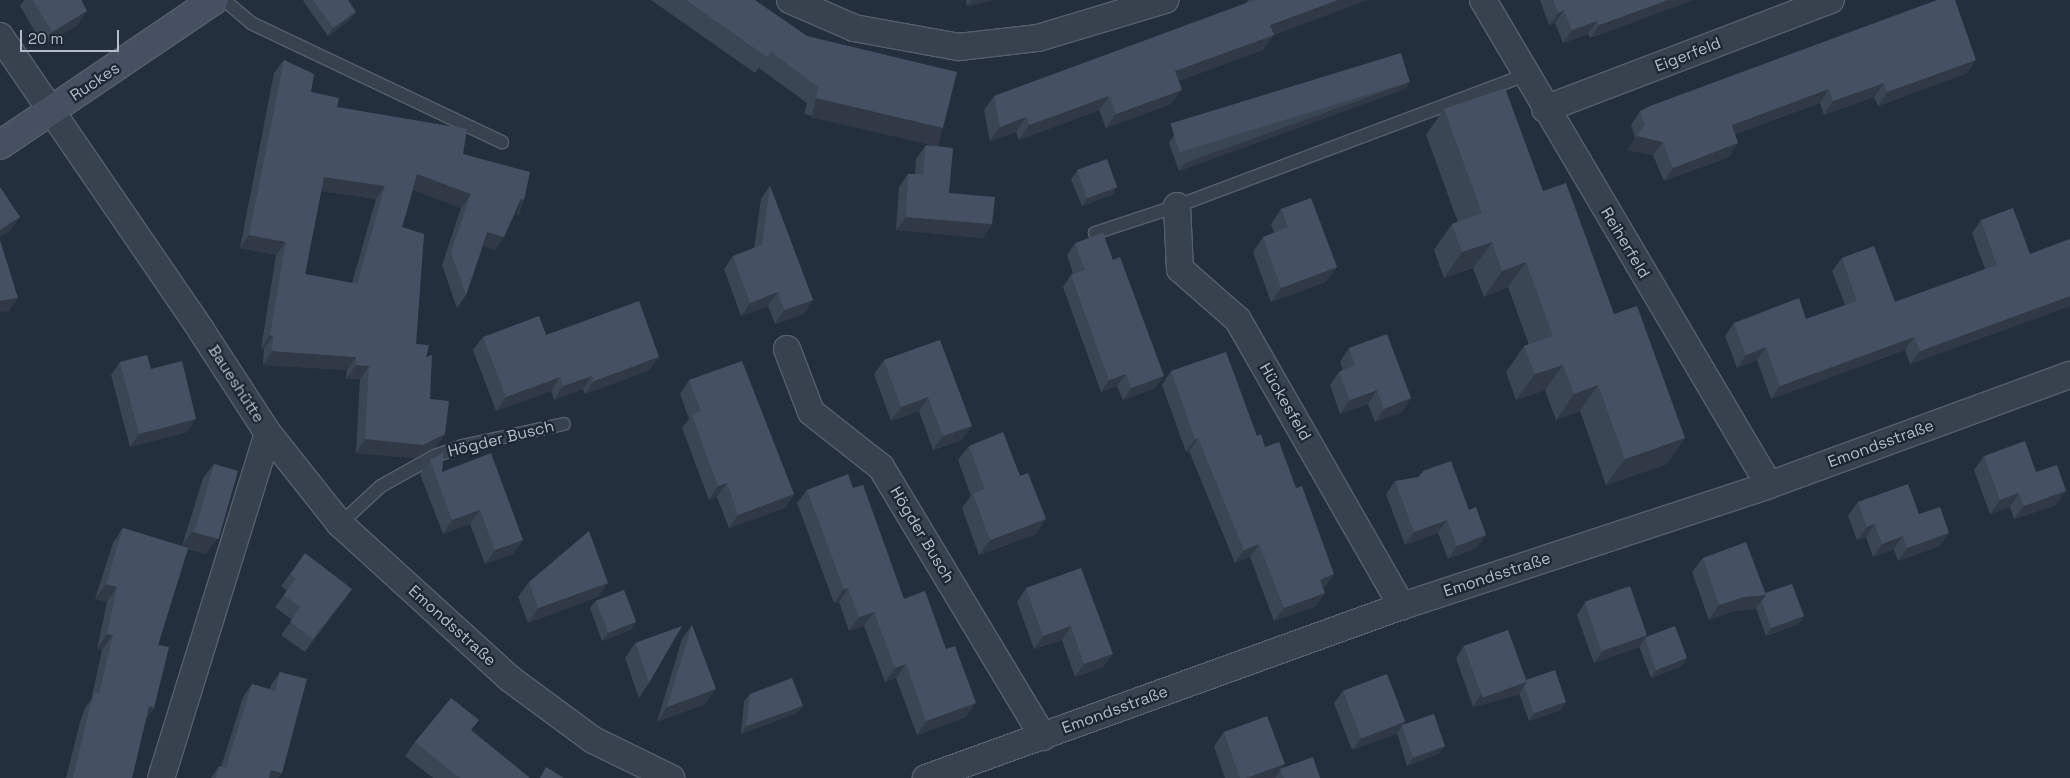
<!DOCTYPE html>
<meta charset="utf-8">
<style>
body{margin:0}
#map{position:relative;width:2070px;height:778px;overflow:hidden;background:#242f3e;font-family:"Space Grotesk",sans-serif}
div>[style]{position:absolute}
.roads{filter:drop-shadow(1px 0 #565f6c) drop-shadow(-1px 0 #565f6c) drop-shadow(0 1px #565f6c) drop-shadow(0 -1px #565f6c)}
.service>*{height:12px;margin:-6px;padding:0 6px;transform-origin:6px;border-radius:6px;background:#38414e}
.minor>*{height:26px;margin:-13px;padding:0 13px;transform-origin:13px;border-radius:13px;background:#38414e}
.secondary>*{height:28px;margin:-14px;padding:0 14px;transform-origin:14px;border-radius:14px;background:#465061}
.wall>*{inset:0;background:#3b4654}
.shaded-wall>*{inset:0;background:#303945;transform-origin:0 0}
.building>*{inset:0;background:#455162;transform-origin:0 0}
span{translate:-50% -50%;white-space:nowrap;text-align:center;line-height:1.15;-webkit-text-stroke:4.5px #1d2633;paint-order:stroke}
.street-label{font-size:16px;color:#b4bcc9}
.scale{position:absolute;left:20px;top:30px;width:99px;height:22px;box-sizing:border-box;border:2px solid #b4bcc9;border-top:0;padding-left:6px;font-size:15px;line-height:18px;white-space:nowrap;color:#b4bcc9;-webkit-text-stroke:4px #1d2633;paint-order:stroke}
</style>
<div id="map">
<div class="roads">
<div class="service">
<i style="left:224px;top:0;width:35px;rotate:40deg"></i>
<i style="left:251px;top:23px;width:278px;rotate:25.4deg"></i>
<i style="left:1095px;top:233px;width:86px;rotate:-18.2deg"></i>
<i style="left:1177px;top:206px;width:373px;rotate:-20.6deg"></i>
<i style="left:340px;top:524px;width:56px;rotate:-42.8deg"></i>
<i style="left:381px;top:486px;width:62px;rotate:-29.1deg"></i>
<i style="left:435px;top:456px;width:29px;rotate:-20deg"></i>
<i style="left:462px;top:446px;width:104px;rotate:-12.2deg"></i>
</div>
<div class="minor">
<i style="left:790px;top:0;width:70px;rotate:23.6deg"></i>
<i style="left:854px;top:28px;width:107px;rotate:10.3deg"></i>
<i style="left:959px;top:47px;width:80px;rotate:-6.5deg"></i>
<i style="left:1038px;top:38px;width:133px;rotate:-16.7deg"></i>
<i style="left:1483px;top:0;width:563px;rotate:59.47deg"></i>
<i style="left:0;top:36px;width:356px;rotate:55.6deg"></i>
<i style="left:201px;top:330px;width:123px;rotate:57deg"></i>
<i style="left:268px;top:433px;width:361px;rotate:107.2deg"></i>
<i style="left:1545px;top:109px;width:306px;rotate:-20.9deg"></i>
<i style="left:1177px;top:206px;width:63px;rotate:87.3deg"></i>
<i style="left:1180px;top:269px;width:77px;rotate:41.3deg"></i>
<i style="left:1238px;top:320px;width:330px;rotate:60.2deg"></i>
<i style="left:787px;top:349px;width:67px;rotate:69.1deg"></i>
<i style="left:811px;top:412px;width:89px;rotate:38.2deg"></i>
<i style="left:881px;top:467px;width:315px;rotate:59deg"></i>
<i style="left:268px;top:433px;width:116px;rotate:51.6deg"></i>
<i style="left:340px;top:524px;width:229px;rotate:42.3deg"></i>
<i style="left:509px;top:678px;width:104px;rotate:36.4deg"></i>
<i style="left:593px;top:740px;width:87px;rotate:26deg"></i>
<i style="left:926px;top:778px;width:506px;rotate:-19.87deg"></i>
<i style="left:1402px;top:606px;width:386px;rotate:-18.2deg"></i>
<i style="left:1769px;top:485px;width:320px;rotate:-20.1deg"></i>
</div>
<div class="secondary">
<i style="left:0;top:145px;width:258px;rotate:-34.1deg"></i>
</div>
</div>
<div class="wall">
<i style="clip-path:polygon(24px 0,83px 0,82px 1px,78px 25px,43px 45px,20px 6px)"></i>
<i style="clip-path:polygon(304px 0,348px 0,351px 19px,328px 36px,303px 1px)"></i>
<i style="clip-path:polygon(651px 0,755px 0,932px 144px,804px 114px,807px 103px,759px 68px,755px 73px)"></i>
<i style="clip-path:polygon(966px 0,994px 0,967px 6px)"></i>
<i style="clip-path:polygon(1248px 0,1367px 0,1273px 35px,1263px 50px,1178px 81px,1171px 104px,1106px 128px,1099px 110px,1019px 140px,1016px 132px,990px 141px,984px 110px,994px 96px,1246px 3px)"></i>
<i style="clip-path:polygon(1540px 0,1693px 0,1590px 38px,1588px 34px,1563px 43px,1555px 23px,1549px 25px)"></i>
<i style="clip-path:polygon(evenodd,284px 60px,311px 92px,337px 107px,463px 154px,515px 213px,495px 250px,483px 246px,466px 295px,457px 308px,442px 265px,461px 208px,413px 190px,402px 227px,416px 344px,426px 357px,430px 399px,445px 434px,436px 447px,414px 458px,356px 453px,360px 379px,346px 379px,347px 370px,263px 365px,264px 349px,261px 349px,276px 255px,240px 248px,274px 73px,284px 60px,321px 191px,376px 199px,352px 283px,305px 274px,321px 191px)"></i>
<i style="clip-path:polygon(1976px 60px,1967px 73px,1878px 106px,1874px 97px,1824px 115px,1820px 103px,1735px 134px,1729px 157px,1664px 181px,1653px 155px,1627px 150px,1635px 138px,1631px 125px,1640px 111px)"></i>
<i style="clip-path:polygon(1410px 82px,1405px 89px,1179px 171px,1169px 143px,1174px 135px)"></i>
<i style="clip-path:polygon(1444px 109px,1543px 191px,1667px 464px,1606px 485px,1580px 411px,1556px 420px,1545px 390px,1516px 400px,1506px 372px,1524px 346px,1529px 345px,1508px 287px,1484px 297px,1473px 268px,1444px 278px,1434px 250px,1452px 224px,1458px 222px,1426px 135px)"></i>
<i style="clip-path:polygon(926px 145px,949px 193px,992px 224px,983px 238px,896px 230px,899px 187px,908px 174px,915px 174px,916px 159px)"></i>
<i style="clip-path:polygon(1077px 171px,1117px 187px,1112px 195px,1082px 206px,1071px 179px)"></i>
<i style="clip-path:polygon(770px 186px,813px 300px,804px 314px,775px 324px,768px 306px,741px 316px,724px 269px,733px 256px,754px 248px,761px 199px)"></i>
<i style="clip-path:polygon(1281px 209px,1337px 267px,1326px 282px,1271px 302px,1253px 252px,1263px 237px,1274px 233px,1271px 224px)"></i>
<i style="clip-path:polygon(1981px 220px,2030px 254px,2070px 239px,2070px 306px,1910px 364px,1905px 350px,1771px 399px,1757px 360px,1737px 368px,1725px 336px,1734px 323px,1806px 319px,1845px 305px,1832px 271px,1842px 258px,1895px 302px,1985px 269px,1972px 233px)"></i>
<i style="clip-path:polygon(1075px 243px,1155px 388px,1123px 400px,1117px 386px,1101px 392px,1063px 287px,1071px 275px,1073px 274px,1067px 255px)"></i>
<i style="clip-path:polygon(546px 335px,650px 370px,585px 394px,583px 389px,554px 400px,551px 391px,496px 411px,473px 350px,483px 337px)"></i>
<i style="clip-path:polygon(940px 340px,962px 440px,933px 450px,919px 411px,891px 421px,874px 374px,884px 360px)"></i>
<i style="clip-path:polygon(1349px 348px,1402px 412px,1375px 422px,1368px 404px,1340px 414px,1330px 385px,1339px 372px,1343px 370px,1340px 362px)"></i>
<i style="clip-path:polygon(120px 362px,151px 369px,187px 432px,130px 447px,111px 375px)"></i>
<i style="clip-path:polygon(1171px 371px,1257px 436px,1265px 447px,1325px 588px,1323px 588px,1316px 606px,1274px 621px,1250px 557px,1235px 563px,1189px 451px,1186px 452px,1162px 385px)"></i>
<i style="clip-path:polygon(689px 380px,794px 494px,785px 508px,729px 528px,717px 497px,709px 500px,682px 428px,689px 419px,680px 394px)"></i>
<i style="clip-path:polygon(969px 446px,1036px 534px,979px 555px,962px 508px,971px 496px,958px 460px)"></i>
<i style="clip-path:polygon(1984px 456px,2036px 472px,2056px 505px,2014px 519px,2010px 507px,1990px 514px,1974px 470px)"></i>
<i style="clip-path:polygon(430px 460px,442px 472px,523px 540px,513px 554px,485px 564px,470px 524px,443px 534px,420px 474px)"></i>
<i style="clip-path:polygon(214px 464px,206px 554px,188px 549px,158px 645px,154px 708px,146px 719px,132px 778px,66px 778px,80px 722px,85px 708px,91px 700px,102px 650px,97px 649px,107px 602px,95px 599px,113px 543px,123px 528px,182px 546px,203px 478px)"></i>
<i style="clip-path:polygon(1423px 471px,1477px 548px,1448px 559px,1438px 533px,1405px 545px,1386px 494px,1395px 481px,1418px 477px)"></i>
<i style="clip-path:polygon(853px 488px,904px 599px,966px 717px,917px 735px,896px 678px,885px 682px,864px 626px,849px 631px,839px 602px,834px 603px,797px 503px,807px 490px)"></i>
<i style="clip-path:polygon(1858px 502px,1919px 514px,1940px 546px,1898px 561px,1894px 549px,1873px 557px,1866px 537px,1857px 540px,1848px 516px)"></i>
<i style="clip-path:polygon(1703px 558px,1765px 593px,1804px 616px,1798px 624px,1766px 636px,1756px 608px,1755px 609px,1733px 611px,1709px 620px,1692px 572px)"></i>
<i style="clip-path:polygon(1081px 568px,1103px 667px,1075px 677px,1062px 640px,1034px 649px,1017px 602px,1026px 588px)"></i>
<i style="clip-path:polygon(290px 574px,352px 589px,305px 652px,281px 635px,292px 620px,275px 607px,287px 591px,281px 586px)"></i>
<i style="clip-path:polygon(529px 582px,608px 583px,598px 597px,528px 623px,518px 597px)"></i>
<i style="clip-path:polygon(596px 600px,636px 622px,631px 630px,602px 641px,590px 608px)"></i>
<i style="clip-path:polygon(1585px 603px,1646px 637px,1682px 666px,1651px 678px,1639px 646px,1639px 647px,1594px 663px,1577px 615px)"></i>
<i style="clip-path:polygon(692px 625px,705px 704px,657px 722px,682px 639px)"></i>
<i style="clip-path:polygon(635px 643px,649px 683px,639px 698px,625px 658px)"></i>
<i style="clip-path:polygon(1464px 646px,1526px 680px,1561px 710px,1529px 721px,1519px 693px,1518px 695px,1473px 707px,1456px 658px)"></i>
<i style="clip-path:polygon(280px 672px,282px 773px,278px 778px,211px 778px,219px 766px,221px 767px,243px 697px,252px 684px,270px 689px,271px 685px)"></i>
<i style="clip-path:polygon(1343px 691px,1402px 725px,1440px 753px,1407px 766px,1397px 733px,1396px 734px,1352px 750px,1334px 703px)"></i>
<i style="clip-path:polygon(750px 694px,797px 713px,741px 734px,744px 701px)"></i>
<i style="clip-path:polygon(472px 731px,530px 778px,433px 778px,405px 756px,415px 742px)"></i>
<i style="clip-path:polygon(1224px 732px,1281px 769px,1320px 778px,1225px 778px,1214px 746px)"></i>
</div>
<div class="shaded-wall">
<i style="clip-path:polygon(972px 0,994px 0,967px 6px)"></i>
<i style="clip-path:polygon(1338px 0,1367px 0,1260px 40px,1270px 25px)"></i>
<i style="clip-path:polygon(1668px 0,1693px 0,1590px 38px,1599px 25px)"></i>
<i style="clip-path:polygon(1564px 10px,1555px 23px,1549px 25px,1558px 13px)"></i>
<i style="clip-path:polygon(87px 11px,78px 25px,43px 45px,52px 32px)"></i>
<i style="clip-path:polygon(356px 12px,351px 19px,328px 36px,333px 28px)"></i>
<i style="clip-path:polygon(1597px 21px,1588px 34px,1563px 43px,1572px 30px)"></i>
<i style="clip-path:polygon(1274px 35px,1263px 50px,1165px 86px,1175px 71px)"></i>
<i style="clip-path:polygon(1976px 60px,1967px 73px,1878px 106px,1887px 92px)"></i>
<i style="clip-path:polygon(1410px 82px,1405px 89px,1179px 171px,1185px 163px)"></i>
<i style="clip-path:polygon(1884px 83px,1874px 97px,1824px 115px,1833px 101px)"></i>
<i style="clip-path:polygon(1829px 89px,1820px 103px,1722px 138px,1732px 125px)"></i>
<i style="clip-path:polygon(1182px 90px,1171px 104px,1106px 128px,1116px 114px)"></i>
<i style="clip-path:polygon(1109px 96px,1099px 110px,1019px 140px,1029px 125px)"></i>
<i style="left:816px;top:98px;width:130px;height:20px;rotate:13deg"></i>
<i style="clip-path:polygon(1026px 117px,1016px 132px,990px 141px,1000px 127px)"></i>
<i style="clip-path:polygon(1637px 136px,1663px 142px,1653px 155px,1627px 150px)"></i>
<i style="clip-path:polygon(1738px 143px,1729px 157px,1664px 181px,1673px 168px)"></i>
<i style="clip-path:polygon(417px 174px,471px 194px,461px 208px,408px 188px)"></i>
<i style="clip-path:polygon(324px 177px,385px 186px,376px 199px,314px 190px)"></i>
<i style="clip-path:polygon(1117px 187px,1112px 195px,1082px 206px,1087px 198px)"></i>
<i style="left:521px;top:199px;width:3px;height:16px;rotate:18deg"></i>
<i style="clip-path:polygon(20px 217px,11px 230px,0 237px,0 230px)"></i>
<i style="clip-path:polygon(906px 217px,992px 224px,983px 238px,896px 230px)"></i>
<i style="clip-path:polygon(487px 232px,504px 237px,495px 250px,478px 245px)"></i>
<i style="clip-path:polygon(249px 235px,286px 242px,276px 255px,240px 248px)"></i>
<i style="clip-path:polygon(1492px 242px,1473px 268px,1444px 278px,1462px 252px)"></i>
<i style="clip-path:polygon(1526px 262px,1508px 287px,1484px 297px,1502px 271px)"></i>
<i style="clip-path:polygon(1337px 267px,1326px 282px,1271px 302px,1281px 288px)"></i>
<i style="clip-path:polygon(778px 292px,768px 306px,741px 316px,750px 303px)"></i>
<i style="clip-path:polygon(2070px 296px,2070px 306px,1910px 364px,1920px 351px)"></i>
<i style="clip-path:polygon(18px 298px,9px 311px,0 312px,0 301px)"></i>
<i style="clip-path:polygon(813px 300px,804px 314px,775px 324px,784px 310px)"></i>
<i style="clip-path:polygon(270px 335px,273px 336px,264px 349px,261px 349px)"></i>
<i style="clip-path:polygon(1914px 337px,1905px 350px,1771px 399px,1780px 386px)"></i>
<i style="clip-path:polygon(1766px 347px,1757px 360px,1737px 368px,1746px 355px)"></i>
<i style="clip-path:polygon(272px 351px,356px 357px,347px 370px,263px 365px)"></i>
<i style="clip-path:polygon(659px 357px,650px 370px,585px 394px,594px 381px)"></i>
<i style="clip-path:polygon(356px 365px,369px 366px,360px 379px,346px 379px)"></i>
<i style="clip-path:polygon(1563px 365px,1545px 390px,1516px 400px,1535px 374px)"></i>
<i style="clip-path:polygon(1126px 374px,1117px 386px,1101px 392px,1109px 380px)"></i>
<i style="clip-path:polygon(592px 376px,583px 389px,554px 400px,563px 386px)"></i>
<i style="clip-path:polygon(1164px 376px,1155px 388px,1123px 400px,1131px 388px)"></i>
<i style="clip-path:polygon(560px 377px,551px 391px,496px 411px,506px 397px)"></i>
<i style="clip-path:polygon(1598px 385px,1580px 411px,1556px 420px,1574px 394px)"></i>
<i style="clip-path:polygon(1377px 390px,1368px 404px,1340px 414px,1350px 400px)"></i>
<i style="clip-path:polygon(928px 397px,919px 411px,891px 421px,901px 407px)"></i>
<i style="clip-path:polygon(1411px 398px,1402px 412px,1375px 422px,1384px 409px)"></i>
<i style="clip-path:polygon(196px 419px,187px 432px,130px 447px,139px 434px)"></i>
<i style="clip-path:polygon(972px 426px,962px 440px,933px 450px,943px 436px)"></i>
<i style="clip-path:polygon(445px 434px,436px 447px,414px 458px,356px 453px,365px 439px)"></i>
<i style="clip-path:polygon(1198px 438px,1189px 451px,1186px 452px,1195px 439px)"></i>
<i style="clip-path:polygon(1685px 438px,1667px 464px,1606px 485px,1625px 459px)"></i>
<i style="clip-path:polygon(727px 483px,717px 497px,709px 500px,718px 486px)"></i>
<i style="clip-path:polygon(2066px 491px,2056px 505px,2014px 519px,2024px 506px)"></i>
<i style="clip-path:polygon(2019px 493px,2010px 507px,1990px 514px,2000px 500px)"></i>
<i style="clip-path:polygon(794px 494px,785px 508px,729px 528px,738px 515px)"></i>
<i style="clip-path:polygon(480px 510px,470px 524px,443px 534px,452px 520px)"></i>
<i style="clip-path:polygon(1046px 519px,1036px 534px,979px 555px,990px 540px)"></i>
<i style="clip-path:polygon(1447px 520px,1438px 533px,1405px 545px,1414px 532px)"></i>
<i style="clip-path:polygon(1875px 524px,1866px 537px,1857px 540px,1867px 527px)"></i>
<i style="clip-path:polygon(192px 532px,217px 539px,206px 554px,182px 546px)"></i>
<i style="clip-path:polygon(1949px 533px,1940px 546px,1898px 561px,1907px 548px)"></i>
<i style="clip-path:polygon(1486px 535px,1477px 548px,1448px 559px,1457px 546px)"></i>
<i style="clip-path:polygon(1903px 536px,1894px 549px,1873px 557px,1882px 544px)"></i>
<i style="clip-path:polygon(523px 540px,513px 554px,485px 564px,495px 550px)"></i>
<i style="clip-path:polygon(1259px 544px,1250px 557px,1235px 563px,1244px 550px)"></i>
<i style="clip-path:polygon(1334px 574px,1325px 588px,1311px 593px,1320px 580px)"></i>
<i style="clip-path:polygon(608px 583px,598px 597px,528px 623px,538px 608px)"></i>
<i style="clip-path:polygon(106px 584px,117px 587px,107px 602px,95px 599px)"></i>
<i style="clip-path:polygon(848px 588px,839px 602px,834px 603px,844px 589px)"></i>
<i style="clip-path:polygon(352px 589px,343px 602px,305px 652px,313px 639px)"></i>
<i style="clip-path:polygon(1325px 593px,1316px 606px,1274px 621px,1284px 608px)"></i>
<i style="clip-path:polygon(1766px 595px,1755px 609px,1733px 611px,1709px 620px,1719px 605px,1744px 597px)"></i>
<i style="clip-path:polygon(874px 612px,864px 626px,849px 631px,859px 617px)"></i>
<i style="clip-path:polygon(1804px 616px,1798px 624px,1766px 636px,1771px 628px)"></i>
<i style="clip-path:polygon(636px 622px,631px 630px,602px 641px,608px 633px)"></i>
<i style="clip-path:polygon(1071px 626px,1062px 640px,1034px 649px,1043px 636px)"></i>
<i style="clip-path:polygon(107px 634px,113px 635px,102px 650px,97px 649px)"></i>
<i style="clip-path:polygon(1647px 635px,1639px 647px,1594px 663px,1603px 651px)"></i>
<i style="clip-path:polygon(1113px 654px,1103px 667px,1075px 677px,1084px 664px)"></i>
<i style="clip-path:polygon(1687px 658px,1682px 666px,1651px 678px,1656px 670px)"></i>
<i style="clip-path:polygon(906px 664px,896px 678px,885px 682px,895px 668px)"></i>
<i style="clip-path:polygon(1527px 682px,1518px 695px,1473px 707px,1481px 694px)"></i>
<i style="clip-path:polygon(716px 689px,705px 704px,657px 722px,667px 707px)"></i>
<i style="clip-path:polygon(1566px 702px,1561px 710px,1529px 721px,1534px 713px)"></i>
<i style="clip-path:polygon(976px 703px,966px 717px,917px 735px,926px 721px)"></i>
<i style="clip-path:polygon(149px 706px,154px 708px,144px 722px)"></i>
<i style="clip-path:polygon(803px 706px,797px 713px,741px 734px,746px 726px)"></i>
<i style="clip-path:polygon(1405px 722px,1396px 734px,1352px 750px,1361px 738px)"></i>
<i style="clip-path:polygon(1445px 746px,1440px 753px,1407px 766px,1413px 758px)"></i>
<i style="clip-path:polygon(1285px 764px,1275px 778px,1246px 778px)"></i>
<i style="clip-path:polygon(271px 770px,282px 773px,278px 778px,265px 778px)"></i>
</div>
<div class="building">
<i style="clip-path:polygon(33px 0,81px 0,87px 11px,52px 32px)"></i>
<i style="clip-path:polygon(313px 0,348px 0,356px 12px,333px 28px)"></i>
<i style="clip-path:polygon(686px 0,755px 0,807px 36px,957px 72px,943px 128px,816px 98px,818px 87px,771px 52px,767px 57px)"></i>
<i style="clip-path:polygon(1255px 0,1338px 0,1270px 25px,1274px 35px,1175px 71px,1182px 90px,1116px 114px,1109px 96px,1029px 125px,1026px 117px,1000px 127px,994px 96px)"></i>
<i style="clip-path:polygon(1553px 0,1668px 0,1599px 25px,1597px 21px,1572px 30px,1564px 10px,1558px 13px)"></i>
<i style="clip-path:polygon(1937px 0,1955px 0,1976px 60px,1887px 92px,1884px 83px,1833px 101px,1829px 89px,1732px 125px,1738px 143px,1673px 168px,1663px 142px,1637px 136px,1645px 125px,1640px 111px,1650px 106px)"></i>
<i style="left:1401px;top:53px;width:30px;height:241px;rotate:73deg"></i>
<i style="clip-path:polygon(evenodd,284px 60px,314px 74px,311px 92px,339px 98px,337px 107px,467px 129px,463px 154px,530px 172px,524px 200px,521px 199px,504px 237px,487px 232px,466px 295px,451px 252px,471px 194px,417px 174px,402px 227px,424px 234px,416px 344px,429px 345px,426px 357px,432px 355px,430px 399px,449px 401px,445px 434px,423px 445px,365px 439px,369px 366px,356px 365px,356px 357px,272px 351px,273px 336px,270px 335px,286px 242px,249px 235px,284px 60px,324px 177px,385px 186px,357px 284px,305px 274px,324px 177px)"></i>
<i style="clip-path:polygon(1505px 88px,1543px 191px,1566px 183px,1614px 314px,1637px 306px,1685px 438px,1625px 459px,1598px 385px,1574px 394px,1563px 365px,1535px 374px,1524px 346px,1553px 336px,1526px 262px,1502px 271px,1492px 242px,1462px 252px,1452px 224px,1482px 213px,1444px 109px)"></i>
<i style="clip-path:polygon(926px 145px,953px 148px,949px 193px,995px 197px,992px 224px,906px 217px,908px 174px,923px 174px)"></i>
<i style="left:1107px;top:159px;width:30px;height:32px;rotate:70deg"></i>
<i style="clip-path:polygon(770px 186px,813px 300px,784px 310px,778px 292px,750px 303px,733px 256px,762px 245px)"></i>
<i style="clip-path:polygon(0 187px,20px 217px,0 230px)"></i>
<i style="clip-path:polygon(1311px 198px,1337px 267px,1281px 288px,1263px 237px,1288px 227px,1281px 209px)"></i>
<i style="clip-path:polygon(2013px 208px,2030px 254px,2070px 239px,2070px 296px,1920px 351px,1914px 337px,1780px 386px,1766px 347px,1746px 355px,1734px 323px,1799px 298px,1806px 319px,1857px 301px,1842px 258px,1874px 246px,1895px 302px,1997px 265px,1981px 220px)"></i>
<i style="clip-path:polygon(1103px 233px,1113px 260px,1120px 257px,1164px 376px,1131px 388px,1126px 374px,1109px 380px,1071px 275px,1085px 270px,1075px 243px)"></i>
<i style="clip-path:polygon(0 240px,18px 298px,0 301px)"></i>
<i style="clip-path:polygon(639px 301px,659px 357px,594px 381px,592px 376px,563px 386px,560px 377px,506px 397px,483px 337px,539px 316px,546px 335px)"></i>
<i style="clip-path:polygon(1387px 334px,1411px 398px,1384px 409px,1377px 390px,1350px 400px,1339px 372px,1355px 365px,1349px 348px)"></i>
<i style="clip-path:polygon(940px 340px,972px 426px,943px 436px,928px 397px,901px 407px,884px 360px)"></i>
<i style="clip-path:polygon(1226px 352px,1257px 436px,1261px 434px,1265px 447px,1279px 442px,1296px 488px,1302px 486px,1334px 574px,1320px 580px,1325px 593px,1284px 608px,1259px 544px,1244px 550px,1198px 438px,1195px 439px,1171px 371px)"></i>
<i style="clip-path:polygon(147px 355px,151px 369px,182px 361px,196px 419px,139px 434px,120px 362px)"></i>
<i style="clip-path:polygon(742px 361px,794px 494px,738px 515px,727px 483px,718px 486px,705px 451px,692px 415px,701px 411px,689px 380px)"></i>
<i style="clip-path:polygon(1003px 432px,1020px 476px,1028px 473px,1046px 519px,990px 540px,973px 494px,985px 489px,969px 446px)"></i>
<i style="clip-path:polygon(2025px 441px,2036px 472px,2057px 465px,2066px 491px,2024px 506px,2019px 493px,2000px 500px,1984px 456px)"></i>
<i style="clip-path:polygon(444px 452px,442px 472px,491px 453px,523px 540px,495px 550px,480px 510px,452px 520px,430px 460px)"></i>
<i style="clip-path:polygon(1451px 461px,1469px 510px,1476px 507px,1486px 535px,1457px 546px,1447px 520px,1414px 532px,1395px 481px,1420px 477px,1423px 471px)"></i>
<i style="left:214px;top:464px;width:25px;height:71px;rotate:16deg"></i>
<i style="clip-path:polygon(848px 474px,853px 488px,863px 485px,904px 599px,925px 591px,946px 649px,955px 646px,976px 703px,926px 721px,906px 664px,895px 668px,874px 612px,859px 617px,848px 588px,844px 589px,807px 490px)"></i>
<i style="clip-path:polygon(1908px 484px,1919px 514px,1940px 507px,1949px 533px,1907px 548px,1903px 536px,1882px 544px,1875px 524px,1867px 527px,1858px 502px)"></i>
<i style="clip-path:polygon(123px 528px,188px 548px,158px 645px,169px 647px,154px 708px,149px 706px,132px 778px,73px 778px,90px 707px,95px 693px,99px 694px,113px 635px,107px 634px,117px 587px,106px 584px)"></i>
<i style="clip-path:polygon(589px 531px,608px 583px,538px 608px,529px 582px)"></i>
<i style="clip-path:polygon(1746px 542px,1766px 595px,1744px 597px,1719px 605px,1703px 558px)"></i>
<i style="clip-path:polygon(305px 553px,352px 589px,313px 639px,290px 622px,300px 607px,284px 595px,296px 578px,290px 574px)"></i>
<i style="clip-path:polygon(1081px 568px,1113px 654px,1084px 664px,1071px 626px,1043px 636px,1026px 588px)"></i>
<i style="clip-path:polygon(1792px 584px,1804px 616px,1771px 628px,1762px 601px,1766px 595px,1765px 593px)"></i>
<i style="left:1630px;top:586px;width:52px;height:48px;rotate:71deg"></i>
<i style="left:624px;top:590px;width:34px;height:30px;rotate:69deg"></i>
<i style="clip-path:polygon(692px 625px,716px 689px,667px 707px)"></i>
<i style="clip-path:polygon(682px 626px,649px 683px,635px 643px)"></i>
<i style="clip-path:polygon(1675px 626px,1687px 658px,1656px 670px,1645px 638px,1646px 637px)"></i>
<i style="left:1508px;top:630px;width:55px;height:47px;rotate:70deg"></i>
<i style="clip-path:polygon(1555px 670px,1566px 702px,1534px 713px,1524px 686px,1527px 682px,1526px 680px)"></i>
<i style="clip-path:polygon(280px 672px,307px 679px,282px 773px,271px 770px,269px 778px,216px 778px,219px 766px,226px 768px,252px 684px,275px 691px)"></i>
<i style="left:1387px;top:674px;width:51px;height:47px;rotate:69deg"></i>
<i style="clip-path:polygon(792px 678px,803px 706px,746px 726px,750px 694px)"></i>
<i style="clip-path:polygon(451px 698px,479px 720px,471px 730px,530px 778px,460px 778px,415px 742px)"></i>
<i style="left:1434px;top:714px;width:34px;height:34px;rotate:71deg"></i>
<i style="clip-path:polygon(1267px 716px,1285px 764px,1246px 778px,1240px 778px,1224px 732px)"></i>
<i style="clip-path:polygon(1313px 757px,1320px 778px,1284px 778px,1280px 769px)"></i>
<i style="clip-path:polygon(546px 767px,564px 778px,540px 778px)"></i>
</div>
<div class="street-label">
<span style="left:1688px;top:55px;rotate:-21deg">Eigerfeld</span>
<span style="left:95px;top:82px;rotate:-34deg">Ruckes</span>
<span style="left:1625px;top:243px;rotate:59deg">Reiherfeld</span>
<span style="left:236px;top:384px;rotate:57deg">Baueshütte</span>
<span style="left:1285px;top:402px;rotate:60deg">Hückesfeld</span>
<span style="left:501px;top:439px;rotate:-14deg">Högder Busch</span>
<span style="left:1881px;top:444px;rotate:-20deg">Emondsstraße</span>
<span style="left:922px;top:535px;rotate:59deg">Högder Busch</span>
<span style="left:1497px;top:575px;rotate:-18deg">Emondsstraße</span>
<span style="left:452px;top:626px;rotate:42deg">Emondsstraße</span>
<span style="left:1115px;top:710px;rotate:-20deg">Emondsstraße</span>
</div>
<div class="scale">20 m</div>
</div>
